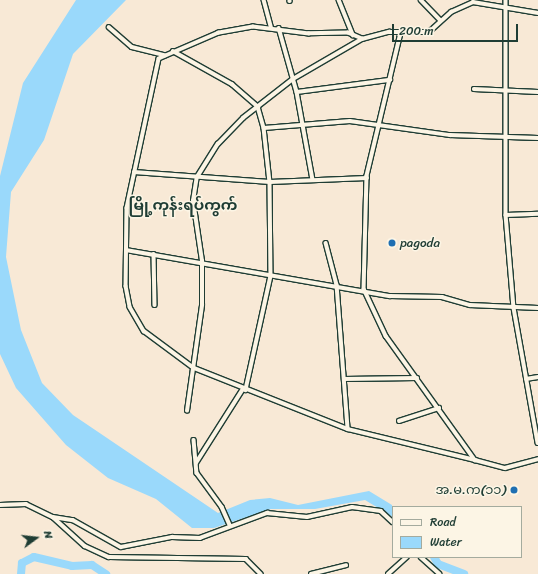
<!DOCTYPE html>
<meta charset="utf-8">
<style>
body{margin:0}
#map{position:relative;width:538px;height:574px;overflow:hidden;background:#f8e9d6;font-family:Sriracha,"Noto Sans Myanmar",sans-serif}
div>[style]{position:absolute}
.water>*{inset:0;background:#9ad9fb}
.river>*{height:8px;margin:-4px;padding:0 4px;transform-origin:4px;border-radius:4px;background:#9ad9fb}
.roads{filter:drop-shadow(1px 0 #1f3d34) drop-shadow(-1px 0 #1f3d34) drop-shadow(0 1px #1f3d34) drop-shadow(0 -1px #1f3d34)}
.street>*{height:3.5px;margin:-1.75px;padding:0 1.75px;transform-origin:1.75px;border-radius:1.75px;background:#fcf5e5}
.dots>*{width:11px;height:11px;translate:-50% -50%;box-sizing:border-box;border:2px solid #fcf5e5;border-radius:50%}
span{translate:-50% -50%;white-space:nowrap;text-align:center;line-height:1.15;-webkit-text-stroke:3px #fcf5e5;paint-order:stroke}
.poi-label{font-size:13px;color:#1f3d34}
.left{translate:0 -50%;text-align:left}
.right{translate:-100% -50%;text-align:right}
.quarter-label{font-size:15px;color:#1f3d34;font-weight:700}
.legend{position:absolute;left:392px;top:506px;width:130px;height:52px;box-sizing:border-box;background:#fcf5e5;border:1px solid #a4ab9e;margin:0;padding:5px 7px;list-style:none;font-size:12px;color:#1f3d34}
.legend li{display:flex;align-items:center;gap:8px;height:20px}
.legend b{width:20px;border:1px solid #a4ab9e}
.north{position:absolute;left:16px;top:518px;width:40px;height:40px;-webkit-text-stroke:3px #fcf5e5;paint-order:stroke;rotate:75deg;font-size:11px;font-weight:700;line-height:16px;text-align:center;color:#1f3d34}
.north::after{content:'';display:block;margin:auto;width:14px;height:18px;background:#1f3d34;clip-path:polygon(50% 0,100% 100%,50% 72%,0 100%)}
.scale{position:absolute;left:392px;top:24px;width:126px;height:18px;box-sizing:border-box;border:2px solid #1f3d34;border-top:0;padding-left:5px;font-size:12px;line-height:14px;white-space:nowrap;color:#1f3d34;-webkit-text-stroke:3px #fcf5e5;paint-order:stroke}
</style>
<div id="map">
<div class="water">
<i style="clip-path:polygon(76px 0,126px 0,73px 54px,44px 140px,11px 192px,6px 257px,21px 330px,42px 383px,73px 415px,218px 513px,250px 500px,270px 498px,298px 505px,369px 491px,392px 505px,393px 517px,365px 500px,315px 509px,271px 509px,214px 528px,192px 528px,156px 499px,108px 478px,66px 445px,16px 388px,0 354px,0 176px,23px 83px)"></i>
</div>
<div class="river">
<i style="left:434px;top:557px;width:8px;rotate:60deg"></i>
<i style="left:438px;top:564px;width:28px;rotate:21deg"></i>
<i style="left:21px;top:574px;width:11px;rotate:-85deg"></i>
<i style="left:22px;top:563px;width:13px;rotate:-27deg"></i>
<i style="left:34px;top:557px;width:39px;rotate:13deg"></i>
<i style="left:72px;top:566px;width:20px;rotate:-3deg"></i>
<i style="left:92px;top:565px;width:17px;rotate:33deg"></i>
</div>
<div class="roads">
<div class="street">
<i style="left:264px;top:0;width:28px;rotate:75deg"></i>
<i style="left:290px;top:0;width:1px;rotate:90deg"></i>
<i style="left:339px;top:0;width:38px;rotate:68deg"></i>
<i style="left:421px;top:0;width:28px;rotate:46deg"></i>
<i style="left:506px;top:0;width:215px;rotate:90deg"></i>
<i style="left:506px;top:215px;width:93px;rotate:85.1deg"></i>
<i style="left:514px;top:308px;width:137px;rotate:79.9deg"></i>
<i style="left:109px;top:27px;width:30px;rotate:41deg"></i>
<i style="left:132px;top:47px;width:34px;rotate:14deg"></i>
<i style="left:279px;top:28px;width:66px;rotate:74.3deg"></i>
<i style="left:297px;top:92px;width:89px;rotate:79.7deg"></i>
<i style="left:401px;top:33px;width:147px;rotate:103.4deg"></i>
<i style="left:367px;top:176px;width:113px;rotate:91.5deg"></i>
<i style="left:364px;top:289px;width:52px;rotate:64.9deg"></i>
<i style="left:386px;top:336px;width:153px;rotate:54.3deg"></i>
<i style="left:475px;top:460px;width:31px;rotate:15deg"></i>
<i style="left:505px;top:468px;width:34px;rotate:-15deg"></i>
<i style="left:362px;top:39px;width:15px;rotate:-157deg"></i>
<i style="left:348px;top:33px;width:39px;rotate:179deg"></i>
<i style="left:309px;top:34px;width:56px;rotate:-172.9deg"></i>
<i style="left:253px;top:27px;width:35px;rotate:170deg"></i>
<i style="left:219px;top:33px;width:65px;rotate:156.6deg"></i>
<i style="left:159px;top:59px;width:152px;rotate:102.1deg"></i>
<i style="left:127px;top:208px;width:78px;rotate:90.7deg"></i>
<i style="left:126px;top:286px;width:21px;rotate:79deg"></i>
<i style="left:130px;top:307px;width:28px;rotate:60deg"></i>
<i style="left:144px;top:331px;width:62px;rotate:36.5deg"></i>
<i style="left:194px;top:368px;width:166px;rotate:21.6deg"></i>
<i style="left:348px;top:429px;width:131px;rotate:13.7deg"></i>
<i style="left:173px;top:51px;width:68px;rotate:29.2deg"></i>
<i style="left:232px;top:84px;width:35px;rotate:41deg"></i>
<i style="left:258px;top:107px;width:22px;rotate:74deg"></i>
<i style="left:264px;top:128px;width:54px;rotate:83.7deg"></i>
<i style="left:270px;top:182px;width:94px;rotate:89.4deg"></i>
<i style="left:271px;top:276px;width:117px;rotate:102.4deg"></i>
<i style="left:474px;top:89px;width:64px;rotate:2.7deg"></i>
<i style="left:297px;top:92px;width:94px;rotate:-7.4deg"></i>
<i style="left:264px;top:128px;width:86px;rotate:-4.7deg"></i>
<i style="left:350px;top:121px;width:101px;rotate:8deg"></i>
<i style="left:450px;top:135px;width:88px;rotate:2deg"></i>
<i style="left:134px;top:172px;width:136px;rotate:4.2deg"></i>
<i style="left:270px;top:182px;width:97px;rotate:-2.4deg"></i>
<i style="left:506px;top:215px;width:32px;rotate:-2deg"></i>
<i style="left:326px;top:243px;width:43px;rotate:75.3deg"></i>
<i style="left:337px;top:285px;width:144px;rotate:85.6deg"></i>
<i style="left:126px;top:250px;width:268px;rotate:9.9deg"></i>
<i style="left:390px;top:296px;width:52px;rotate:1.1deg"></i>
<i style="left:442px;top:297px;width:29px;rotate:16deg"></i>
<i style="left:470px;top:305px;width:68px;rotate:2.5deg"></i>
<i style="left:154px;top:254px;width:51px;rotate:88.9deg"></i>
<i style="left:344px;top:379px;width:73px;rotate:-0.8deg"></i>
<i style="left:526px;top:379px;width:12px;rotate:-9deg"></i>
<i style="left:187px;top:411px;width:107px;rotate:-81.9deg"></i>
<i style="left:202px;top:305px;width:44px;rotate:-90deg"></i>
<i style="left:202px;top:261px;width:61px;rotate:-98.5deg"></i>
<i style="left:193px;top:201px;width:24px;rotate:-81deg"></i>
<i style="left:197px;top:177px;width:39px;rotate:-58deg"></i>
<i style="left:218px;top:144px;width:36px;rotate:-46deg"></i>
<i style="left:243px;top:118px;width:63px;rotate:-38deg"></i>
<i style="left:293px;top:79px;width:80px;rotate:-30.1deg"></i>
<i style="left:362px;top:39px;width:28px;rotate:-15deg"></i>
<i style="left:389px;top:32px;width:40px"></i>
<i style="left:429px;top:32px;width:30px;rotate:-42deg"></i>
<i style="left:451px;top:12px;width:24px;rotate:-24deg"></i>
<i style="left:473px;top:2px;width:66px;rotate:9.6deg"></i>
<i style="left:399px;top:421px;width:42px;rotate:-18deg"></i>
<i style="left:194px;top:440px;width:33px;rotate:85deg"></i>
<i style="left:197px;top:473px;width:42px;rotate:53.7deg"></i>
<i style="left:222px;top:507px;width:20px;rotate:66deg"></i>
<i style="left:196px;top:463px;width:88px;rotate:-57.6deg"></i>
<i style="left:0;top:505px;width:26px;rotate:-2deg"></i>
<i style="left:26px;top:504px;width:30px;rotate:26deg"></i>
<i style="left:53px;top:517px;width:43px;rotate:42.2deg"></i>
<i style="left:85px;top:546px;width:26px;rotate:25deg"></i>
<i style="left:109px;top:557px;width:137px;rotate:0.8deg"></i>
<i style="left:246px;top:559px;width:21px;rotate:45deg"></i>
<i style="left:53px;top:517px;width:20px;rotate:9deg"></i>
<i style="left:73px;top:520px;width:55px;rotate:29.4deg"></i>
<i style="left:121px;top:547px;width:52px;rotate:-11.1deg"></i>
<i style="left:172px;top:537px;width:28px;rotate:2deg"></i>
<i style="left:200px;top:538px;width:72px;rotate:-20.5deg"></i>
<i style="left:267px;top:513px;width:40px;rotate:5.7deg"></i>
<i style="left:307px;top:517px;width:46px;rotate:-12.5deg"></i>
<i style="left:352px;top:507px;width:29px;rotate:8deg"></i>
<i style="left:381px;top:511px;width:16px;rotate:43deg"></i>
<i style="left:421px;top:557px;width:25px;rotate:42deg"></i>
<i style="left:311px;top:574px;width:36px;rotate:-14deg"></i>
<i style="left:388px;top:574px;width:25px;rotate:-42deg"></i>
</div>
</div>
<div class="dots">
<i style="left:392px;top:243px;background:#1f6fb2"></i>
<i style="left:514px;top:490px;background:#1f6fb2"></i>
</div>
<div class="poi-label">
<span class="left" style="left:400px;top:243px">pagoda</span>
<span class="right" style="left:506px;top:490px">အ.မ.က(၁၁)</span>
</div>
<div class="quarter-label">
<span style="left:183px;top:206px">မြို့ကုန်းရပ်ကွက်</span>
</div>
<ul class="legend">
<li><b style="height:5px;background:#fcf5e5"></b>Road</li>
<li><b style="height:11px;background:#9ad9fb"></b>Water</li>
</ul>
<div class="north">N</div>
<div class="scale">200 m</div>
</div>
